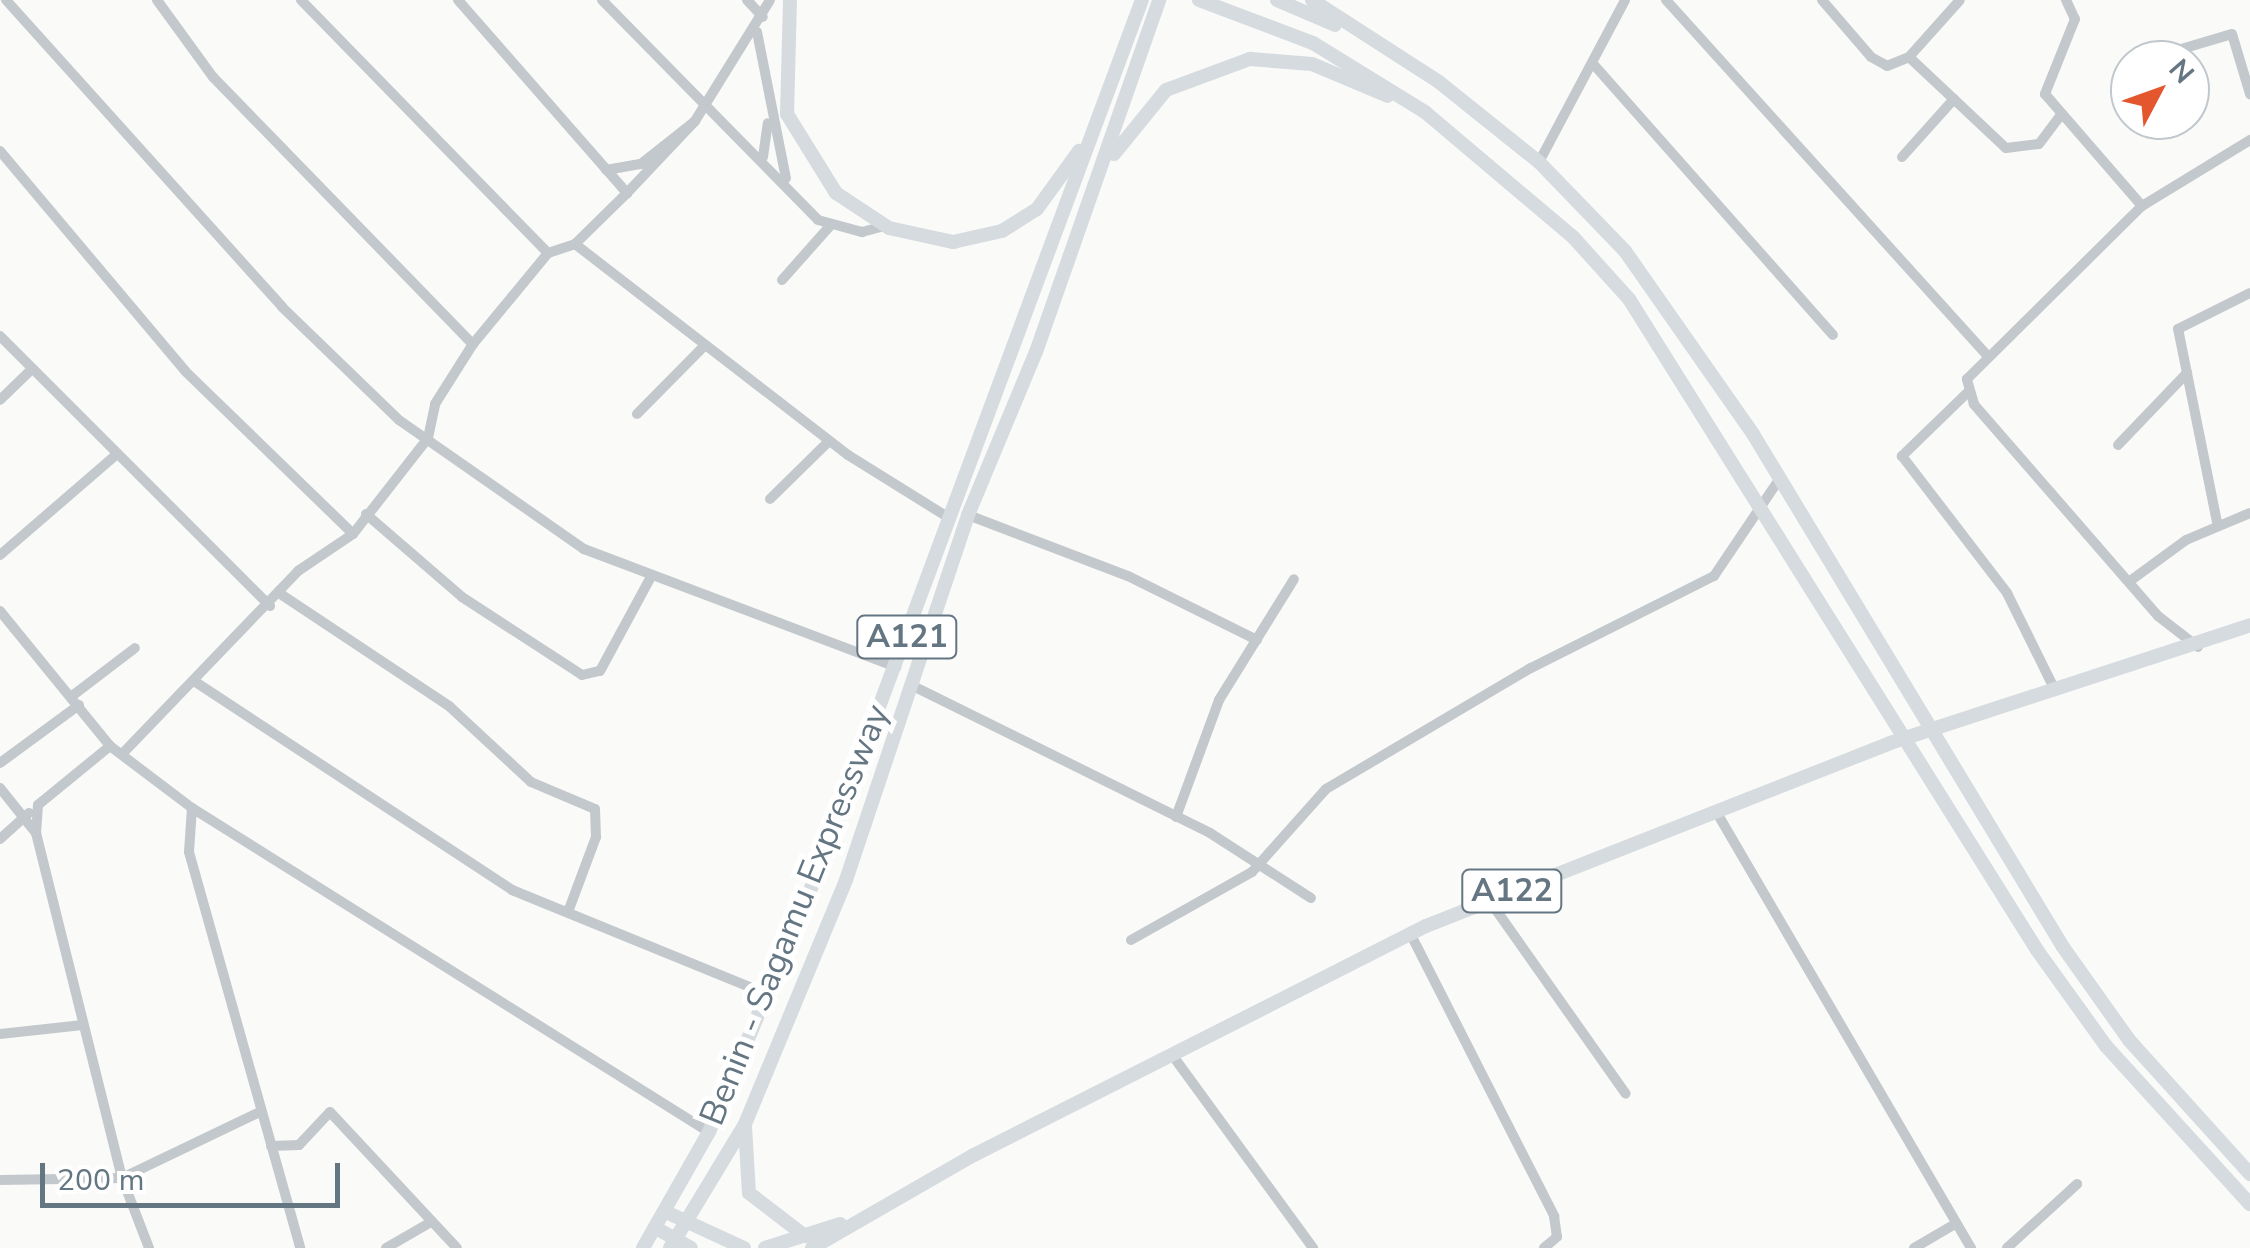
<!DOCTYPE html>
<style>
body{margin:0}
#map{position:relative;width:2250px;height:1248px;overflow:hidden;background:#fafaf8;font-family:"Nunito Sans",sans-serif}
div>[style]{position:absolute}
.minor>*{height:10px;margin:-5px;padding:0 5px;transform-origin:5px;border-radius:5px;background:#c3c8cc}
.highway>*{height:14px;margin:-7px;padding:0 7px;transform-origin:7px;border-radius:7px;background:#d6dbdf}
span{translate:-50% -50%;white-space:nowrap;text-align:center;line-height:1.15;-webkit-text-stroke:10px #fff;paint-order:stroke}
.shield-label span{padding:2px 8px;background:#fff;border:2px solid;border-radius:8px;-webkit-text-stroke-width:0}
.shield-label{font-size:32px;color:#657683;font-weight:700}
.street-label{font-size:35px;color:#657683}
.north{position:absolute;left:2110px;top:40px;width:100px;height:100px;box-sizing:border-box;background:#fff;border:2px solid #c1c8cd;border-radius:50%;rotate:49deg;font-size:28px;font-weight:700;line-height:40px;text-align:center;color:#657683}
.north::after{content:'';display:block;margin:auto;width:35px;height:45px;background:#e4572e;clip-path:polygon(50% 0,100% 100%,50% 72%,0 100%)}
.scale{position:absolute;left:40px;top:1163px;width:300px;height:45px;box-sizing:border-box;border:5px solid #657683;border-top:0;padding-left:12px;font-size:30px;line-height:35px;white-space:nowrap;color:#657683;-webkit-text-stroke:8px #fff;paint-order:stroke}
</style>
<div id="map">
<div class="minor">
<i style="left:6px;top:0;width:413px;rotate:48deg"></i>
<i style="left:282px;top:307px;width:163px;rotate:44deg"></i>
<i style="left:399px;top:420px;width:226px;rotate:34.9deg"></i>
<i style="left:584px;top:549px;width:334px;rotate:20.7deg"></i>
<i style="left:157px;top:0;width:95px;rotate:54deg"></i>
<i style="left:213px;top:77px;width:373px;rotate:45.8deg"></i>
<i style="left:301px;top:0;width:354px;rotate:45.7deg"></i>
<i style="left:458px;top:0;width:257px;rotate:48.8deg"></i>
<i style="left:627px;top:193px;width:99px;rotate:-46.6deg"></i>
<i style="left:695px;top:121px;width:142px;rotate:-58.2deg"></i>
<i style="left:602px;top:0;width:308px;rotate:45.5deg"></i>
<i style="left:818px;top:220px;width:46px;rotate:15.3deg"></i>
<i style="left:862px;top:232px;width:24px;rotate:-15deg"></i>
<i style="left:747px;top:0;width:23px;rotate:47deg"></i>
<i style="left:1666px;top:0;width:477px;rotate:47.9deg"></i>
<i style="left:1822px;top:0;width:75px;rotate:49.3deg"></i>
<i style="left:1871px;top:57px;width:18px;rotate:29deg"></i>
<i style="left:1887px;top:66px;width:24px;rotate:-22deg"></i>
<i style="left:1909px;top:57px;width:133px;rotate:43.2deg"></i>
<i style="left:2006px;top:148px;width:33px;rotate:-7deg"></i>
<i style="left:2039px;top:144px;width:35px;rotate:-53deg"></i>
<i style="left:2066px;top:0;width:21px;rotate:65deg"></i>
<i style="left:2075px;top:19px;width:81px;rotate:111.8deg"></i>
<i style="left:2045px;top:94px;width:148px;rotate:49.1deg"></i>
<i style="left:757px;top:32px;width:149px;rotate:78.8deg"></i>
<i style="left:1909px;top:57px;width:76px;rotate:-48.2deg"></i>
<i style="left:2151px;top:58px;width:84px;rotate:-16.5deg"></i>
<i style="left:2232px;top:34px;width:63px;rotate:73.3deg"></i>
<i style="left:1595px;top:66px;width:359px;rotate:48.5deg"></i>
<i style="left:0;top:151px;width:287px;rotate:49.9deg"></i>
<i style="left:185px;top:371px;width:234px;rotate:44.1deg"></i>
<i style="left:763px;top:157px;width:34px;rotate:-82deg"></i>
<i style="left:1902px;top:157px;width:78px;rotate:-48.1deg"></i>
<i style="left:1539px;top:162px;width:183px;rotate:-62deg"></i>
<i style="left:606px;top:170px;width:36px;rotate:-10deg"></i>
<i style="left:641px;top:164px;width:69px;rotate:-38.5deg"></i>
<i style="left:575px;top:244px;width:345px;rotate:37.7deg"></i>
<i style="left:848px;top:455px;width:121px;rotate:31.9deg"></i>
<i style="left:782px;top:280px;width:72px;rotate:-48.4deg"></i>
<i style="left:0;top:336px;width:382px;rotate:45deg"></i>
<i style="left:1967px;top:393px;width:91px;rotate:135.9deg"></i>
<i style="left:1902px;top:456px;width:173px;rotate:52.5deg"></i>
<i style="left:2007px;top:593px;width:102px;rotate:63.7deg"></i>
<i style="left:0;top:400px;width:45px;rotate:-44.1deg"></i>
<i style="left:637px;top:414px;width:97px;rotate:-45.4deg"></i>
<i style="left:2118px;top:445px;width:100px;rotate:-46.2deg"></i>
<i style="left:770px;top:499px;width:83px;rotate:-44.5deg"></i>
<i style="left:366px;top:514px;width:127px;rotate:40.8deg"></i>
<i style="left:462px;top:597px;width:143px;rotate:33deg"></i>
<i style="left:582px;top:675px;width:18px;rotate:-13deg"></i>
<i style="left:600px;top:671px;width:109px;rotate:-61.6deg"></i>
<i style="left:968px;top:515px;width:171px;rotate:20.9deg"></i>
<i style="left:1128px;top:576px;width:144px;rotate:26.4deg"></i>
<i style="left:2217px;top:522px;width:197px;rotate:-101.4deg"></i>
<i style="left:2178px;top:329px;width:80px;rotate:-26.6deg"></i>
<i style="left:0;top:555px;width:155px;rotate:-40.8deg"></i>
<i style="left:2130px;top:581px;width:69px;rotate:-36.2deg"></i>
<i style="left:2186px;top:540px;width:69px;rotate:-22.9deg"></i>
<i style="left:282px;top:595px;width:201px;rotate:33.6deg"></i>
<i style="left:449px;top:706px;width:112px;rotate:42.8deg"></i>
<i style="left:531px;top:782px;width:69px;rotate:22.9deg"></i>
<i style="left:595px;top:809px;width:28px;rotate:88deg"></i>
<i style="left:596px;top:837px;width:80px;rotate:110.5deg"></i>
<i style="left:0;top:611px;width:174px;rotate:50.8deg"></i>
<i style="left:110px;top:746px;width:103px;rotate:37.1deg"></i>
<i style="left:192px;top:808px;width:610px;rotate:32.08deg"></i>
<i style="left:2198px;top:647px;width:51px;rotate:-142.2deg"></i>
<i style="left:2158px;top:616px;width:281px;rotate:-131deg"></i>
<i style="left:1974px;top:404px;width:26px;rotate:-106deg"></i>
<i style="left:1967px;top:379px;width:246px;rotate:-44.7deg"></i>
<i style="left:2142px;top:206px;width:127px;rotate:-31.4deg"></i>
<i style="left:194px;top:681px;width:381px;rotate:33.3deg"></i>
<i style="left:512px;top:890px;width:275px;rotate:22.2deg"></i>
<i style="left:913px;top:686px;width:331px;rotate:26.3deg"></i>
<i style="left:1210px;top:833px;width:120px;rotate:32.8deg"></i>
<i style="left:72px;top:696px;width:79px;rotate:-37.3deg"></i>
<i style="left:110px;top:746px;width:93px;rotate:140.7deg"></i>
<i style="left:38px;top:805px;width:28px;rotate:94deg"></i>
<i style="left:36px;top:833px;width:356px;rotate:76deg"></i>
<i style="left:122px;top:1178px;width:75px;rotate:68.9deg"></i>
<i style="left:124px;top:752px;width:251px;rotate:-46.1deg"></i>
<i style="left:298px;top:571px;width:66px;rotate:-33.9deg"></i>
<i style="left:353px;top:534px;width:122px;rotate:-52deg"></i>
<i style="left:428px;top:438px;width:35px;rotate:-78deg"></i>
<i style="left:435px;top:404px;width:71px;rotate:-57.7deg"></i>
<i style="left:473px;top:344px;width:118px;rotate:-50.5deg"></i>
<i style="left:548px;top:253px;width:28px;rotate:-18deg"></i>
<i style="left:575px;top:244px;width:73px;rotate:-44.4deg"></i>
<i style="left:0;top:763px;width:98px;rotate:-36.3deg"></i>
<i style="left:0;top:788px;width:58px;rotate:51.3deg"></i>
<i style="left:192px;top:808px;width:44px;rotate:93.9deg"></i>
<i style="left:189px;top:852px;width:411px;rotate:74.3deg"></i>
<i style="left:1717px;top:813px;width:504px;rotate:59.72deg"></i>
<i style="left:1176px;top:817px;width:125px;rotate:-69.8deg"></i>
<i style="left:1219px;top:700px;width:142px;rotate:-58.2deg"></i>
<i style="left:0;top:839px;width:39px;rotate:-42deg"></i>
<i style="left:1489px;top:900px;width:237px;rotate:54.8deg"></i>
<i style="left:1410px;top:933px;width:318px;rotate:63deg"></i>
<i style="left:1554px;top:1216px;width:21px;rotate:82deg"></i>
<i style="left:1557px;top:1237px;width:17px;rotate:140deg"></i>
<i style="left:1131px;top:940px;width:139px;rotate:-29.3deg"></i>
<i style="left:1252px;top:872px;width:111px;rotate:-48.3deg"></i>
<i style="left:1326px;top:789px;width:238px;rotate:-30.6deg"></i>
<i style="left:1531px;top:668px;width:205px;rotate:-26.7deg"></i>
<i style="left:1714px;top:576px;width:118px;rotate:-56deg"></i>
<i style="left:0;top:1034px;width:83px;rotate:-6.2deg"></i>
<i style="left:1173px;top:1056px;width:238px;rotate:53.9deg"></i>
<i style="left:271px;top:1146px;width:28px;rotate:-2deg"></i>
<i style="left:299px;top:1145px;width:45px;rotate:-46.8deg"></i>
<i style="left:330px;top:1112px;width:186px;rotate:47deg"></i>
<i style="left:0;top:1180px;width:122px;rotate:-0.9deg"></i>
<i style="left:122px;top:1178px;width:153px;rotate:-25.6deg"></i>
<i style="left:386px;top:1248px;width:52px;rotate:-30deg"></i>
<i style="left:1914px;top:1248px;width:48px;rotate:-30.3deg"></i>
<i style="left:2007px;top:1248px;width:95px;rotate:-42.4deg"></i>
</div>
<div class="highway">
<i style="left:790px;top:0;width:114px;rotate:91.5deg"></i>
<i style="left:787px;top:114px;width:93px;rotate:58.2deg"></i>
<i style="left:836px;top:193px;width:64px;rotate:33.4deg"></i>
<i style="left:889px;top:228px;width:66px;rotate:12.3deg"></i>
<i style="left:953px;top:242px;width:50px;rotate:-12.7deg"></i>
<i style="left:1002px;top:231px;width:41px;rotate:-32.2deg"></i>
<i style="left:1037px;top:209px;width:72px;rotate:-54.1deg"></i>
<i style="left:1199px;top:0;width:122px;rotate:20.7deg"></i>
<i style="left:1313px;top:43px;width:132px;rotate:31.6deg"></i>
<i style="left:1425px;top:112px;width:194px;rotate:40.2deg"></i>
<i style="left:1573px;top:237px;width:84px;rotate:47.9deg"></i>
<i style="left:1629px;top:299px;width:768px;rotate:57.92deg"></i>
<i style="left:2037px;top:950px;width:118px;rotate:54.3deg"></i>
<i style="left:2106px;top:1046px;width:214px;rotate:47.7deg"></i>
<i style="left:1277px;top:0;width:63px;rotate:23.3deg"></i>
<i style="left:1312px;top:0;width:151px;rotate:32.8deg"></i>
<i style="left:1439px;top:82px;width:128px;rotate:38.7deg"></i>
<i style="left:1539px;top:162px;width:124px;rotate:46deg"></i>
<i style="left:1625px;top:251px;width:223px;rotate:55deg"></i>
<i style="left:1753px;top:434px;width:599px;rotate:58.86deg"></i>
<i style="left:2063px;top:947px;width:114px;rotate:54.6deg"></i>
<i style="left:2129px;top:1040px;width:181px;rotate:47.9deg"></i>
<i style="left:1114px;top:154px;width:82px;rotate:-50.9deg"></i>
<i style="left:1166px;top:90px;width:90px;rotate:-20.3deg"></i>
<i style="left:1250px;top:59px;width:62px;rotate:4.6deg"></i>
<i style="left:1312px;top:64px;width:82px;rotate:22.8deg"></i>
<i style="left:745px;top:1126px;width:67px;rotate:86.6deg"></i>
<i style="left:749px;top:1193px;width:71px;rotate:37.5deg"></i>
<i style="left:666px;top:1212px;width:86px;rotate:24.8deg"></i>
<i style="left:656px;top:1228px;width:40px;rotate:29.7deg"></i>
<i style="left:643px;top:1248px;width:133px;rotate:-60.4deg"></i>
<i style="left:709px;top:1132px;width:283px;rotate:-67.3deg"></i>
<i style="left:818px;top:871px;width:929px;rotate:-69.6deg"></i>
<i style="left:670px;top:1248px;width:145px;rotate:-58.8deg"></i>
<i style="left:745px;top:1124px;width:264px;rotate:-67.5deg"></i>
<i style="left:846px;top:880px;width:385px;rotate:-71.5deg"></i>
<i style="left:968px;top:515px;width:177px;rotate:-67.4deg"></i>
<i style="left:1036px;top:352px;width:373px;rotate:-70.7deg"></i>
<i style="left:765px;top:1248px;width:79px;rotate:-17.7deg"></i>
<i style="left:812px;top:1248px;width:187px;rotate:-29.9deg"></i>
<i style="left:974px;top:1155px;width:507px;rotate:-26.87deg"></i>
<i style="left:1426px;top:926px;width:499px;rotate:-21.5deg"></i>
<i style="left:1890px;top:743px;width:379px;rotate:-18.1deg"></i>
</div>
<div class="shield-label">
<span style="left:907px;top:637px">A121</span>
<span style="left:1512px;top:891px">A122</span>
</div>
<div class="street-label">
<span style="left:795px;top:915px;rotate:-68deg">Benin - Sagamu Expressway</span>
</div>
<div class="north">N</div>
<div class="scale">200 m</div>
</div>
